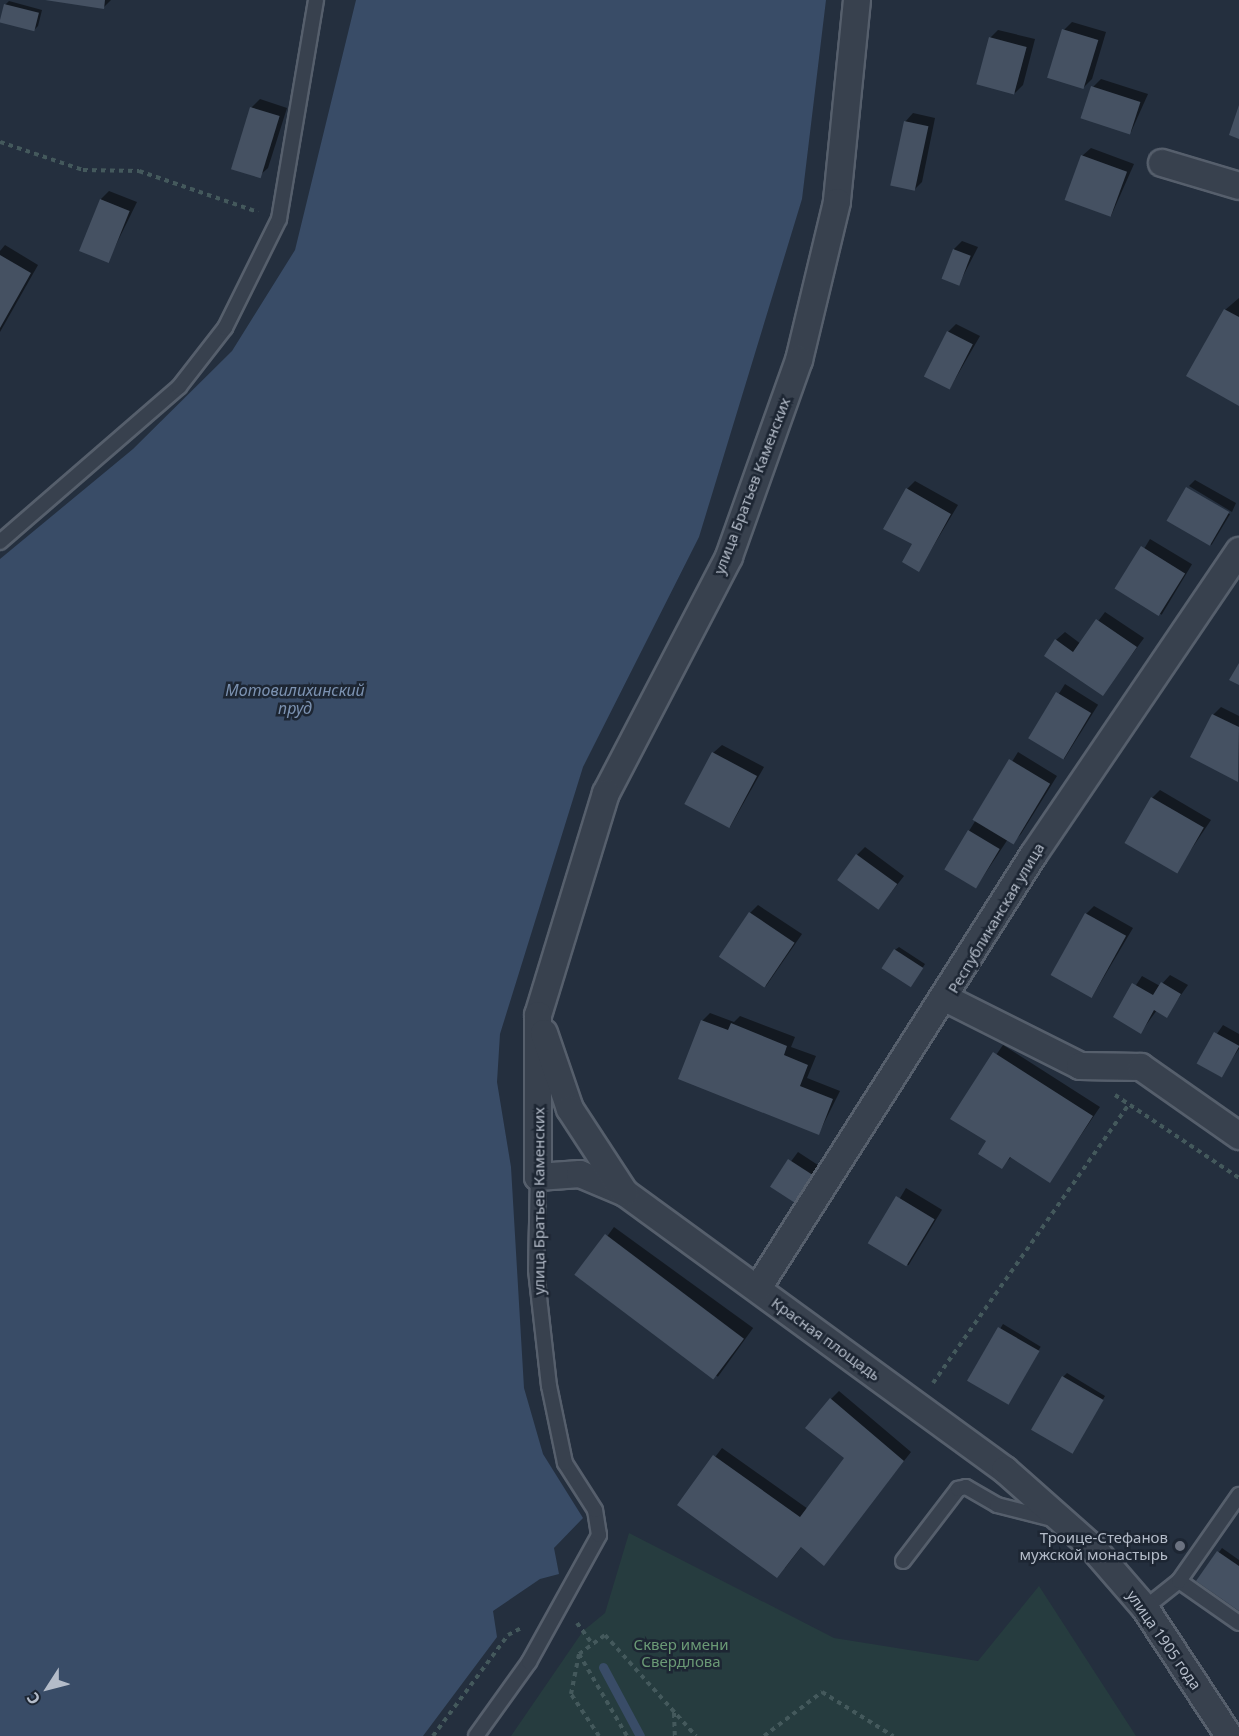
<!DOCTYPE html>
<meta charset="utf-8">
<style>
body{margin:0}
#map{position:relative;width:1239px;height:1736px;overflow:hidden;background:#242f3e;font-family:"Noto Sans",sans-serif}
div>[style]{position:absolute}
.green>*{inset:0;background:#263c3f}
.water>*{inset:0;background:#394c67}
.shadow>*{inset:0;background:#0007;transform-origin:0 0}
.stream>*{height:9px;margin:-4.5px;padding:0 4.5px;transform-origin:4.5px;border-radius:4.5px;background:#394c67}
.building>*{inset:0;background:#455162;transform-origin:0 0}
.path>*{height:4px;margin-top:-2px;transform-origin:0;background:repeating-linear-gradient(90deg,#44595c 0 4.5px,transparent 0 9px)}
.roads{filter:drop-shadow(2px 0 #565f6c) drop-shadow(-2px 0 #565f6c) drop-shadow(0 2px #565f6c) drop-shadow(0 -2px #565f6c)}
.service>*{height:14px;margin:-7px;padding:0 7px;transform-origin:7px;border-radius:7px;background:#38414e}
.minor>*{height:26px;margin:-13px;padding:0 13px;transform-origin:13px;border-radius:13px;background:#38414e}
.dots>*{width:16px;height:16px;translate:-50% -50%;box-sizing:border-box;border:3px solid #1d2633;border-radius:50%}
span{translate:-50% -50%;white-space:nowrap;text-align:center;line-height:1.15;-webkit-text-stroke:5px #1d2633;paint-order:stroke}
.street-label{font-size:15px;color:#b4bcc9}
.poi-label{font-size:15px;color:#b4bcc9}
.right{translate:-100% -50%;text-align:right}
.park-label{font-size:15px;color:#6b9a76}
.water-label{font-size:16px;color:#7c92b1;font-style:italic}
.north{position:absolute;left:18px;top:1658px;width:60px;height:60px;-webkit-text-stroke:4px #1d2633;paint-order:stroke;rotate:234deg;font-size:16px;font-weight:700;line-height:24px;text-align:center;color:#b4bcc9}
.north::after{content:'';display:block;margin:auto;width:21px;height:27px;background:#b4bcc9;clip-path:polygon(50% 0,100% 100%,50% 72%,0 100%)}
</style>
<div id="map">
<div class="green">
<i style="clip-path:polygon(629px 1533px,834px 1638px,978px 1661px,1039px 1586px,1136px 1736px,511px 1736px,583px 1631px,605px 1613px)"></i>
</div>
<div class="water">
<i style="clip-path:polygon(356px 0,826px 0,802px 199px,699px 537px,583px 767px,500px 1034px,497px 1082px,511px 1167px,524px 1388px,543px 1454px,583px 1518px,554px 1548px,559px 1574px,540px 1579px,493px 1611px,497px 1637px,423px 1736px,0 1736px,0 559px,133px 449px,232px 351px,295px 250px)"></i>
</div>
<div class="shadow">
<i style="clip-path:polygon(50px 0,111px 0,104px 7px)"></i>
<i style="clip-path:polygon(9px 1px,42px 10px,38px 26px,34px 30px,5px 5px)"></i>
<i style="clip-path:polygon(1072px 22px,1106px 32px,1092px 79px,1084px 87px,1064px 30px)"></i>
<i style="clip-path:polygon(998px 30px,1035px 39px,1023px 85px,1015px 93px,990px 38px)"></i>
<i style="clip-path:polygon(1101px 79px,1148px 94px,1131px 132px,1093px 87px)"></i>
<i style="clip-path:polygon(260px 99px,287px 108px,268px 168px,259px 176px,232px 168px,252px 107px)"></i>
<i style="clip-path:polygon(913px 113px,935px 118px,922px 182px,914px 190px,905px 122px)"></i>
<i style="clip-path:polygon(1091px 148px,1134px 164px,1111px 216px,1082px 156px)"></i>
<i style="clip-path:polygon(109px 191px,137px 202px,108px 261px,101px 199px)"></i>
<i style="clip-path:polygon(962px 241px,978px 247px,959px 284px,954px 249px)"></i>
<i style="clip-path:polygon(5px 245px,38px 265px,0 332px,0 251px)"></i>
<i style="clip-path:polygon(1239px 298px,1239px 404px,1188px 376px,1225px 310px)"></i>
<i style="clip-path:polygon(956px 324px,980px 336px,950px 388px,948px 332px)"></i>
<i style="clip-path:polygon(1195px 480px,1236px 503px,1232px 512px,1189px 486px)"></i>
<i style="clip-path:polygon(915px 481px,958px 505px,919px 570px,907px 489px)"></i>
<i style="left:1188px;top:489px;width:49px;height:36px;rotate:31deg"></i>
<i style="left:1150px;top:539px;width:49px;height:59px;rotate:31deg"></i>
<i style="clip-path:polygon(1105px 612px,1144px 638px,1103px 694px,1056px 640px,1065px 632px,1081px 644px)"></i>
<i style="left:1065px;top:684px;width:39px;height:64px;rotate:32deg"></i>
<i style="clip-path:polygon(1221px 707px,1239px 716px,1238px 780px,1213px 715px)"></i>
<i style="clip-path:polygon(722px 745px,764px 767px,730px 827px,713px 753px)"></i>
<i style="clip-path:polygon(1018px 752px,1057px 776px,1021px 834px,1013px 842px,1008px 839px,977px 886px,969px 831px)"></i>
<i style="clip-path:polygon(1160px 790px,1211px 820px,1176px 872px,1152px 798px)"></i>
<i style="clip-path:polygon(865px 847px,904px 876px,878px 909px,857px 855px)"></i>
<i style="clip-path:polygon(758px 905px,802px 934px,766px 986px,750px 913px)"></i>
<i style="clip-path:polygon(1094px 906px,1133px 928px,1092px 997px,1086px 914px)"></i>
<i style="clip-path:polygon(899px 947px,925px 964px,914px 981px,895px 950px)"></i>
<i style="clip-path:polygon(1170px 975px,1188px 985px,1166px 1016px,1157px 1010px,1141px 1032px,1115px 1017px,1142px 976px,1160px 986px)"></i>
<i style="clip-path:polygon(710px 1013px,734px 1022px,740px 1016px,795px 1037px,791px 1047px,816px 1056px,807px 1078px,840px 1091px,819px 1133px,702px 1021px)"></i>
<i style="clip-path:polygon(1223px 1025px,1239px 1034px,1239px 1049px,1220px 1076px,1197px 1063px)"></i>
<i style="clip-path:polygon(1003px 1045px,1100px 1107px,1050px 1181px,1012px 1156px,1002px 1167px,988px 1141px,952px 1118px)"></i>
<i style="clip-path:polygon(798px 1152px,824px 1169px,806px 1196px,772px 1187px)"></i>
<i style="left:906px;top:1188px;width:42px;height:65px;rotate:31deg"></i>
<i style="left:614px;top:1227px;width:172px;height:60px;rotate:36deg"></i>
<i style="left:1003px;top:1324px;width:44px;height:65px;rotate:31deg"></i>
<i style="clip-path:polygon(1067px 1373px,1105px 1396px,1074px 1448px,1063px 1377px)"></i>
<i style="clip-path:polygon(839px 1391px,911px 1452px,823px 1564px,802px 1546px,785px 1568px,679px 1504px,722px 1448px,808px 1509px,846px 1458px,831px 1399px)"></i>
<i style="clip-path:polygon(1222px 1548px,1239px 1560px,1239px 1609px,1198px 1581px)"></i>
</div>
<div class="stream">
<i style="left:603px;top:1667px;width:78px;rotate:61.8deg"></i>
</div>
<div class="building">
<i style="clip-path:polygon(45px 0,105px 0,104px 9px)"></i>
<i style="left:4px;top:4px;width:36px;height:19px;rotate:14deg"></i>
<i style="left:1062px;top:29px;width:38px;height:51px;rotate:17deg"></i>
<i style="left:989px;top:37px;width:39px;height:49px;rotate:15deg"></i>
<i style="left:1091px;top:86px;width:52px;height:34px;rotate:18deg"></i>
<i style="clip-path:polygon(1239px 105px,1239px 139px,1229px 135px)"></i>
<i style="left:250px;top:107px;width:31px;height:65px;rotate:17deg"></i>
<i style="left:904px;top:121px;width:25px;height:66px;rotate:12deg"></i>
<i style="left:1081px;top:155px;width:49px;height:48px;rotate:20deg"></i>
<i style="left:100px;top:199px;width:32px;height:56px;rotate:22deg"></i>
<i style="left:953px;top:249px;width:19px;height:32px;rotate:21deg"></i>
<i style="clip-path:polygon(0 255px,31px 273px,0 328px)"></i>
<i style="clip-path:polygon(1224px 309px,1239px 317px,1239px 406px,1186px 376px)"></i>
<i style="left:947px;top:331px;width:29px;height:51px;rotate:27deg"></i>
<i style="left:1186px;top:487px;width:50px;height:39px;rotate:30deg"></i>
<i style="clip-path:polygon(906px 488px,951px 514px,919px 572px,902px 562px,912px 544px,883px 529px)"></i>
<i style="left:1141px;top:546px;width:52px;height:50px;rotate:32deg"></i>
<i style="clip-path:polygon(1096px 619px,1137px 647px,1103px 696px,1044px 656px,1055px 639px,1073px 652px)"></i>
<i style="clip-path:polygon(1239px 663px,1239px 685px,1229px 680px)"></i>
<i style="left:1056px;top:692px;width:41px;height:54px;rotate:31deg"></i>
<i style="clip-path:polygon(1212px 714px,1239px 727px,1238px 782px,1190px 757px)"></i>
<i style="left:712px;top:752px;width:51px;height:59px;rotate:28deg"></i>
<i style="left:1009px;top:759px;width:48px;height:71px;rotate:31deg"></i>
<i style="left:1151px;top:797px;width:61px;height:53px;rotate:30deg"></i>
<i style="left:968px;top:830px;width:37px;height:46px;rotate:31deg"></i>
<i style="left:856px;top:854px;width:51px;height:32px;rotate:36deg"></i>
<i style="left:749px;top:912px;width:55px;height:54px;rotate:34deg"></i>
<i style="left:1085px;top:913px;width:47px;height:71px;rotate:29deg"></i>
<i style="left:894px;top:949px;width:35px;height:23px;rotate:33deg"></i>
<i style="clip-path:polygon(1161px 982px,1181px 994px,1167px 1018px,1154px 1010px,1141px 1034px,1113px 1017px,1132px 983px,1153px 995px)"></i>
<i style="clip-path:polygon(701px 1020px,728px 1030px,731px 1023px,787px 1046px,784px 1055px,808px 1065px,800px 1086px,833px 1099px,819px 1135px,678px 1079px)"></i>
<i style="left:1214px;top:1032px;width:29px;height:36px;rotate:29deg"></i>
<i style="clip-path:polygon(993px 1052px,1093px 1116px,1050px 1183px,1010px 1157px,1002px 1169px,978px 1154px,986px 1141px,950px 1119px)"></i>
<i style="left:788px;top:1159px;width:35px;height:33px;rotate:33deg"></i>
<i style="left:896px;top:1196px;width:45px;height:55px;rotate:31deg"></i>
<i style="left:605px;top:1234px;width:174px;height:51px;rotate:37deg"></i>
<i style="left:998px;top:1327px;width:48px;height:62px;rotate:30deg"></i>
<i style="left:1062px;top:1376px;width:48px;height:62px;rotate:30deg"></i>
<i style="clip-path:polygon(830px 1398px,904px 1461px,824px 1566px,801px 1547px,777px 1578px,677px 1505px,713px 1455px,800px 1517px,844px 1458px,805px 1428px)"></i>
<i style="clip-path:polygon(1217px 1551px,1239px 1566px,1239px 1611px,1196px 1581px)"></i>
</div>
<div class="path">
<i style="left:0;top:142px;width:88px;rotate:18.6deg"></i>
<i style="left:83px;top:170px;width:56px;rotate:1deg"></i>
<i style="left:139px;top:171px;width:126px;rotate:19deg"></i>
<i style="left:1115px;top:1095px;width:149px;rotate:33.8deg"></i>
<i style="left:933px;top:1383px;width:339px;rotate:-54.9deg"></i>
<i style="left:577px;top:1623px;width:26px;rotate:54deg"></i>
<i style="left:579px;top:1654px;width:95px;rotate:59.7deg"></i>
<i style="left:674px;top:1713px;width:23px;rotate:88deg"></i>
<i style="left:433px;top:1736px;width:126px;rotate:-53.4deg"></i>
<i style="left:508px;top:1635px;width:15px;rotate:-28deg"></i>
<i style="left:599px;top:1736px;width:50px;rotate:-123.7deg"></i>
<i style="left:571px;top:1694px;width:41px;rotate:-78.7deg"></i>
<i style="left:579px;top:1654px;width:32px;rotate:-36deg"></i>
<i style="left:605px;top:1635px;width:136px;rotate:48deg"></i>
<i style="left:764px;top:1736px;width:73px;rotate:-37.2deg"></i>
<i style="left:822px;top:1692px;width:84px;rotate:31.8deg"></i>
</div>
<div class="roads">
<div class="service">
<i style="left:0;top:542px;width:237px;rotate:-40.9deg"></i>
<i style="left:179px;top:387px;width:75px;rotate:-52.1deg"></i>
<i style="left:225px;top:328px;width:122px;rotate:-63.6deg"></i>
<i style="left:279px;top:219px;width:222px;rotate:-80.4deg"></i>
<i style="left:903px;top:1561px;width:91px;rotate:-52.6deg"></i>
<i style="left:958px;top:1489px;width:8px;rotate:-14deg"></i>
<i style="left:966px;top:1487px;width:36px;rotate:30deg"></i>
<i style="left:997px;top:1505px;width:57px;rotate:14.3deg"></i>
<i style="left:1179px;top:1581px;width:73px;rotate:35deg"></i>
<i style="left:1145px;top:1608px;width:43px;rotate:-38.5deg"></i>
<i style="left:1179px;top:1581px;width:105px;rotate:-55.1deg"></i>
<i style="left:476px;top:1736px;width:91px;rotate:-54.4deg"></i>
<i style="left:529px;top:1662px;width:145px;rotate:-61.1deg"></i>
<i style="left:599px;top:1535px;width:25px;rotate:-99deg"></i>
<i style="left:595px;top:1510px;width:56px;rotate:-122.6deg"></i>
<i style="left:565px;top:1463px;width:79px;rotate:-101.7deg"></i>
<i style="left:549px;top:1386px;width:117px;rotate:-96.4deg"></i>
<i style="left:536px;top:1270px;width:93px;rotate:-88.8deg"></i>
</div>
<div class="minor">
<i style="left:857px;top:0;width:203px;rotate:95.7deg"></i>
<i style="left:837px;top:202px;width:163px;rotate:103.5deg"></i>
<i style="left:799px;top:360px;width:209px;rotate:109.6deg"></i>
<i style="left:729px;top:557px;width:266px;rotate:117.5deg"></i>
<i style="left:606px;top:793px;width:232px;rotate:107deg"></i>
<i style="left:538px;top:1015px;width:162px;rotate:90deg"></i>
<i style="left:538px;top:1177px;width:42px;rotate:-4.1deg"></i>
<i style="left:580px;top:1174px;width:49px;rotate:22.9deg"></i>
<i style="left:625px;top:1193px;width:470px;rotate:36.1deg"></i>
<i style="left:1005px;top:1470px;width:118px;rotate:41.6deg"></i>
<i style="left:1093px;top:1548px;width:79px;rotate:49.1deg"></i>
<i style="left:1145px;top:1608px;width:153px;rotate:56.7deg"></i>
<i style="left:1162px;top:163px;width:80px;rotate:16.6deg"></i>
<i style="left:947px;top:999px;width:149px;rotate:26.7deg"></i>
<i style="left:1080px;top:1066px;width:61px;rotate:0.9deg"></i>
<i style="left:1141px;top:1067px;width:120px;rotate:35.1deg"></i>
<i style="left:544px;top:1033px;width:80px;rotate:71.1deg"></i>
<i style="left:570px;top:1109px;width:100px;rotate:56.8deg"></i>
<i style="left:758px;top:1288px;width:514px;rotate:-57.55deg"></i>
<i style="left:1034px;top:854px;width:366px;rotate:-55.9deg"></i>
</div>
</div>
<div class="dots">
<i style="left:1180px;top:1546px;background:#6b7280"></i>
</div>
<div class="street-label">
<span style="left:752px;top:486px;rotate:-69deg">улица Братьев Каменских</span>
<span style="left:996px;top:918px;rotate:-59deg">Республиканская улица</span>
<span style="left:539px;top:1201px;rotate:-90deg">улица Братьев Каменских</span>
<span style="left:826px;top:1339px;rotate:36deg">Красная площадь</span>
<span style="left:1164px;top:1640px;rotate:55deg">улица 1905 года</span>
</div>
<div class="poi-label">
<span class="right" style="left:1168px;top:1546px">Троице-Стефанов<br>мужской монастырь</span>
</div>
<div class="park-label">
<span style="left:681px;top:1653px">Сквер имени<br>Свердлова</span>
</div>
<div class="water-label">
<span style="left:295px;top:699px">Мотовилихинский<br>пруд</span>
</div>
<div class="north">С</div>
</div>
